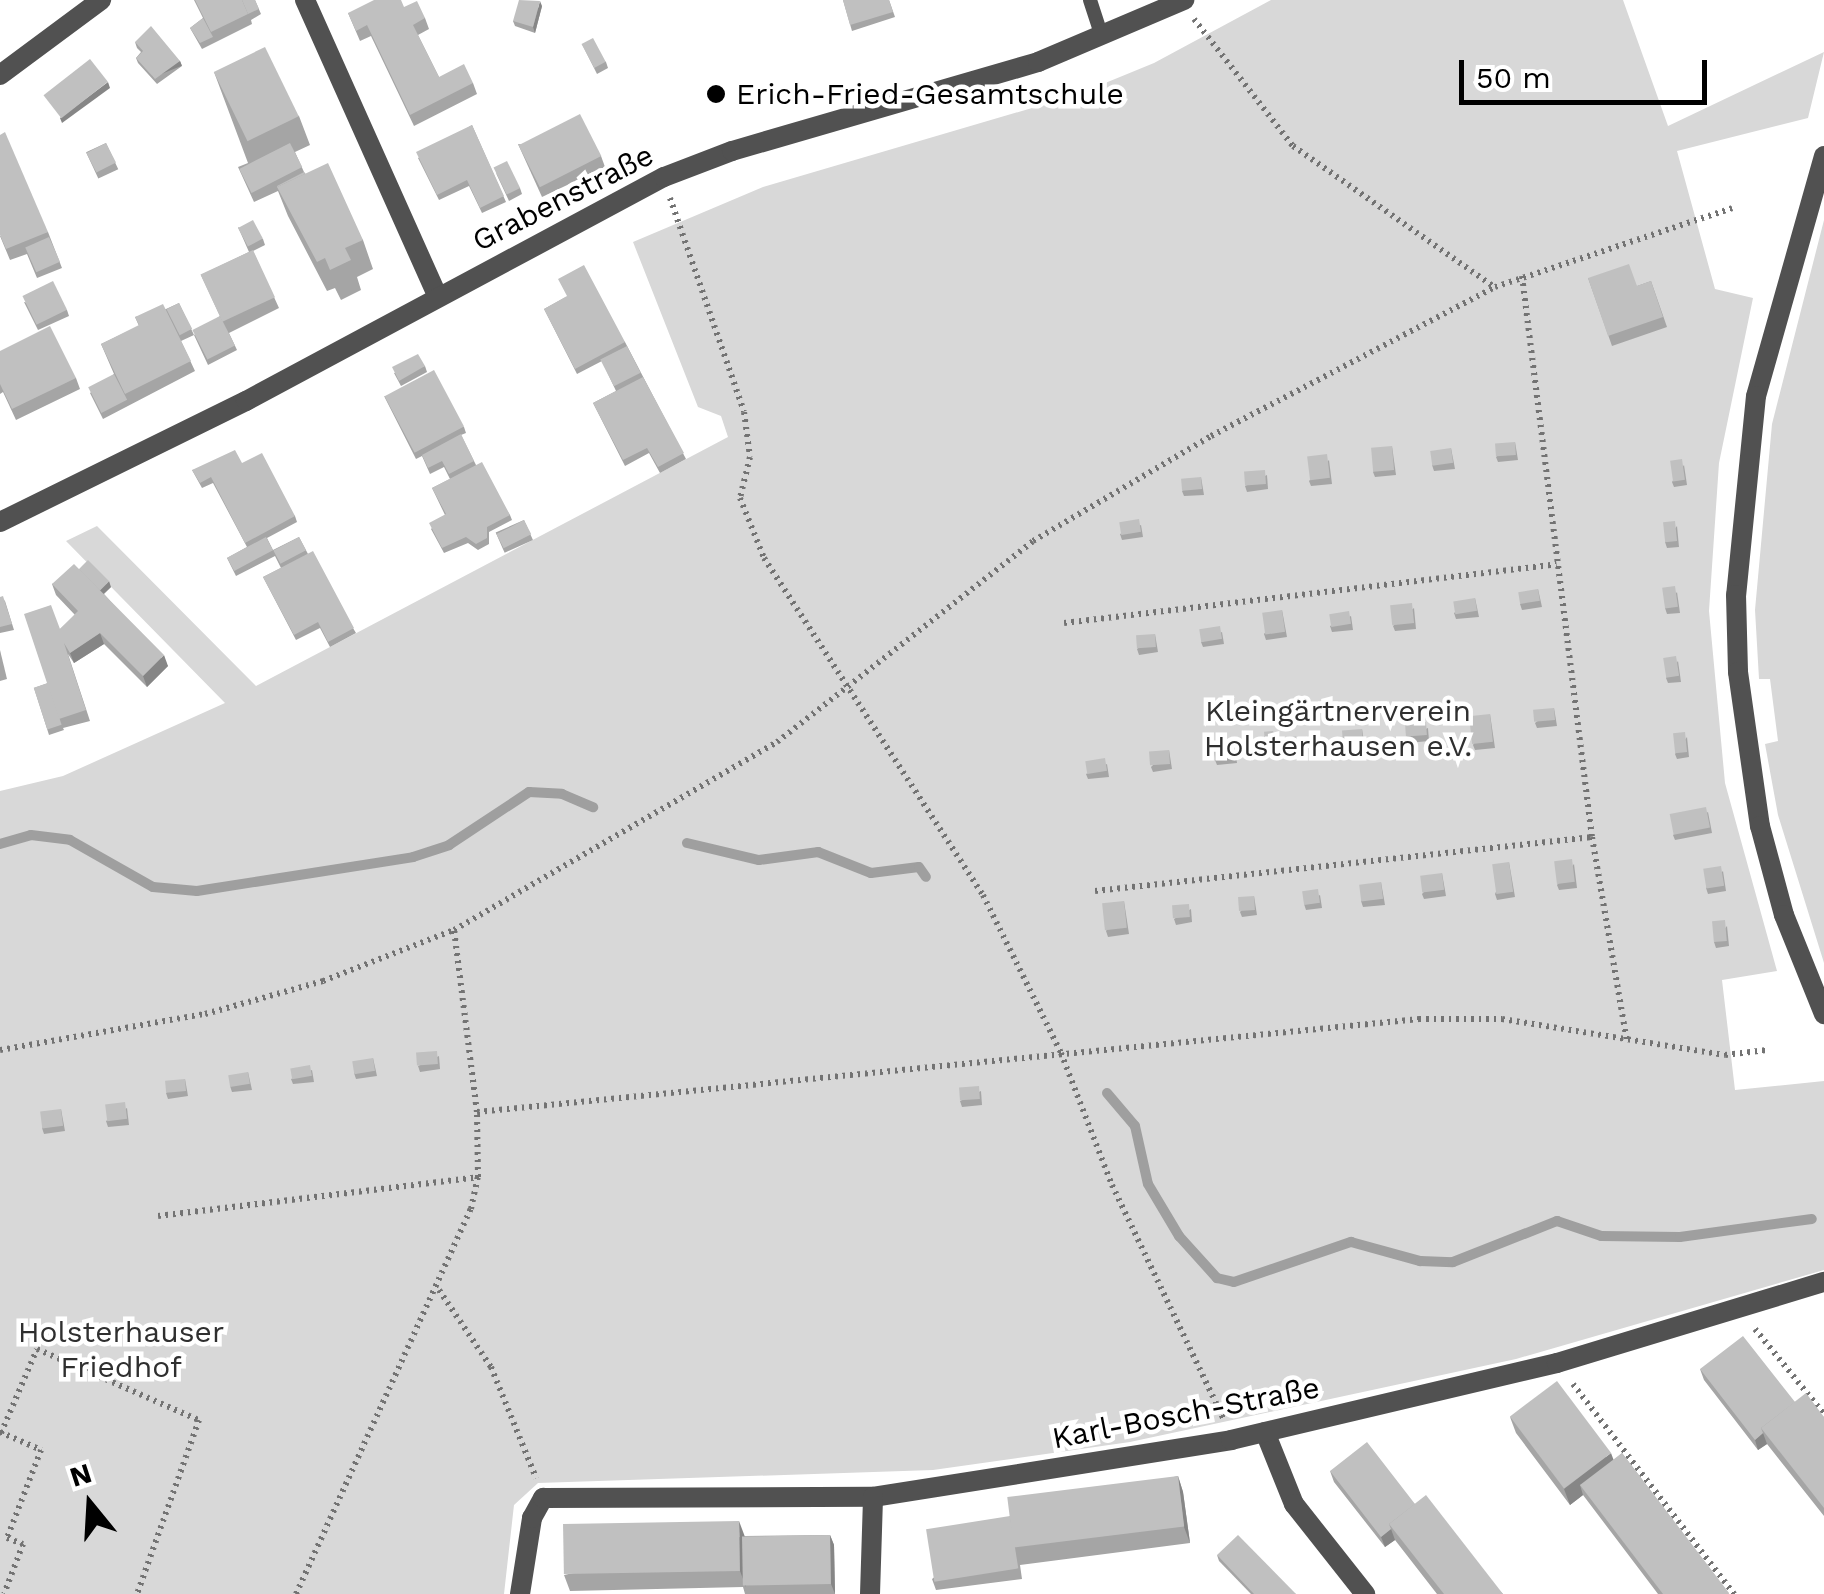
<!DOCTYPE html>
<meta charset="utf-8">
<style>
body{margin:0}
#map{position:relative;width:1824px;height:1594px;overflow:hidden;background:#fff;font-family:"Work Sans",sans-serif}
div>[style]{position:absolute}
.green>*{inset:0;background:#d8d8d8}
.stream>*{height:10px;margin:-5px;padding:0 5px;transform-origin:5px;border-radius:5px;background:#9f9f9f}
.path>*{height:6px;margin-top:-3px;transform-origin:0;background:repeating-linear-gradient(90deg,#737373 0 2.5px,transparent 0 7.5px)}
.lane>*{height:14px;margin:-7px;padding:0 7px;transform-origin:7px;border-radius:7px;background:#515151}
.street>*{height:20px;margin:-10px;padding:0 10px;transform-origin:10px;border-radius:10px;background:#515151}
.wall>*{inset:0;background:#a5a5a5;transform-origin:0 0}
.shaded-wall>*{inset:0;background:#868686;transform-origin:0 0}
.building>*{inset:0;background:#c0c0c0;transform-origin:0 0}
.dots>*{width:28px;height:28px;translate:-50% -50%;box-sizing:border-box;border:5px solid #fff;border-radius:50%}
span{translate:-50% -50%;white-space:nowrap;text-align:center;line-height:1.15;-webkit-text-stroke:9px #fff;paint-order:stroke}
.poi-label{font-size:30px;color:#000}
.left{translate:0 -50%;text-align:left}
.street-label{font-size:30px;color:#000}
.park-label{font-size:30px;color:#2f2f2f}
.north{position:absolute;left:40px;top:1454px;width:100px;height:100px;-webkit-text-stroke:8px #fff;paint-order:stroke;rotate:342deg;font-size:28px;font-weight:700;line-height:40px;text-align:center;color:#000}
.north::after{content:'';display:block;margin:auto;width:35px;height:45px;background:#000;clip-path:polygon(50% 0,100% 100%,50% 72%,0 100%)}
.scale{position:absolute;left:1459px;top:60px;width:248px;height:45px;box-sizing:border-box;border:5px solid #000;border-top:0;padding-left:12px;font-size:30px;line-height:35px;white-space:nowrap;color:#000;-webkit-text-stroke:8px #fff;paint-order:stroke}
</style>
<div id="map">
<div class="green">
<i style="clip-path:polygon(1271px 0,1623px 0,1668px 126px,1824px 52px,1808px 118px,1677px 151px,1715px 289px,1753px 298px,1719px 463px,1709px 611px,1725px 783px,1777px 971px,1722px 980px,1735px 1090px,1824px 1081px,1824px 1270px,1516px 1359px,1130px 1442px,933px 1470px,538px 1483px,514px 1505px,504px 1594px,0 1594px,0 791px,63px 776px,225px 703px,66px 541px,97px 526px,256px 686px,728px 437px,721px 416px,698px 407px,633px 242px,763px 187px,1076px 95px,1154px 63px)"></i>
<i style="clip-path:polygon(1824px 220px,1824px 963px,1778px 815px,1765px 744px,1778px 741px,1770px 679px,1759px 679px,1755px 610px,1772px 424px)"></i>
</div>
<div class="stream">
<i style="left:687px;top:843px;width:74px;rotate:13.3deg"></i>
<i style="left:759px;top:860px;width:60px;rotate:-7.7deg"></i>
<i style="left:818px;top:852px;width:57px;rotate:21.6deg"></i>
<i style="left:871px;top:873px;width:48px;rotate:-7.1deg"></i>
<i style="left:919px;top:867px;width:12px;rotate:55deg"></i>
<i style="left:0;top:844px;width:32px;rotate:-16deg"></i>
<i style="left:31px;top:835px;width:39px;rotate:7deg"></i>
<i style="left:70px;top:840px;width:95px;rotate:29.5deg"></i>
<i style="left:153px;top:887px;width:44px;rotate:5.2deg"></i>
<i style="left:197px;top:891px;width:219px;rotate:-8.9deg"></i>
<i style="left:413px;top:857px;width:38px;rotate:-18deg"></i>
<i style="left:449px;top:845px;width:96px;rotate:-33.5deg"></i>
<i style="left:529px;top:792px;width:33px;rotate:3deg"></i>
<i style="left:562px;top:794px;width:34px;rotate:23deg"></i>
<i style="left:1107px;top:1093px;width:43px;rotate:49.7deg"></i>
<i style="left:1135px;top:1126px;width:59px;rotate:77.4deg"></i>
<i style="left:1148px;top:1184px;width:61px;rotate:59.2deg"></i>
<i style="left:1179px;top:1236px;width:57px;rotate:47.9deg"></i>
<i style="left:1217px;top:1278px;width:17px;rotate:13deg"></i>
<i style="left:1234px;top:1282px;width:124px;rotate:-18.9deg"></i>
<i style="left:1351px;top:1242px;width:72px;rotate:15.4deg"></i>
<i style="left:1420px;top:1261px;width:33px;rotate:2deg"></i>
<i style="left:1453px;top:1262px;width:112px;rotate:-21.5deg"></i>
<i style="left:1557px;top:1221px;width:46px;rotate:18.8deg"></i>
<i style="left:1601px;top:1236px;width:79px;rotate:0.7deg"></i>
<i style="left:1680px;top:1237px;width:133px;rotate:-7.8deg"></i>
</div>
<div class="path">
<i style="left:1194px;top:19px;width:161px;rotate:52.1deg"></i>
<i style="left:1293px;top:146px;width:246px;rotate:35deg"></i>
<i style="left:670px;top:198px;width:226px;rotate:70.9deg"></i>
<i style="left:744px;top:412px;width:45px;rotate:82.4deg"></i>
<i style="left:750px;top:457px;width:42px;rotate:103.7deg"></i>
<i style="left:740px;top:498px;width:65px;rotate:68.2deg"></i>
<i style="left:764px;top:558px;width:402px;rotate:57deg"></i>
<i style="left:983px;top:895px;width:176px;rotate:63.7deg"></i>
<i style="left:1061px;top:1053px;width:142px;rotate:68.9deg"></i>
<i style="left:1112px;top:1185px;width:258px;rotate:64.5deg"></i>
<i style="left:1522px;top:276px;width:565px;rotate:82.89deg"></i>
<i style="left:1592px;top:837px;width:207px;rotate:80.3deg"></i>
<i style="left:1064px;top:623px;width:496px;rotate:-6.8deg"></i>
<i style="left:1095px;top:891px;width:500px;rotate:-6.2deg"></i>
<i style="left:0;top:1050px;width:208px;rotate:-10deg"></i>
<i style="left:205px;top:1014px;width:123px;rotate:-15.6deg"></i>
<i style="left:323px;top:981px;width:141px;rotate:-21.3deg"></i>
<i style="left:454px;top:930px;width:374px;rotate:-30.2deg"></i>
<i style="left:777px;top:742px;width:325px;rotate:-38.1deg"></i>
<i style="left:1033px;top:541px;width:207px;rotate:-30.5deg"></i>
<i style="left:1211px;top:436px;width:321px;rotate:-27.7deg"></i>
<i style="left:1495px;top:287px;width:250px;rotate:-18.4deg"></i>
<i style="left:477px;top:1112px;width:947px;rotate:-5.64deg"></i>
<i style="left:1419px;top:1019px;width:83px"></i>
<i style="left:1502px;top:1019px;width:226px;rotate:9.2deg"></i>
<i style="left:1725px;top:1055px;width:42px;rotate:-6.8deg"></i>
<i style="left:158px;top:1216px;width:322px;rotate:-6.9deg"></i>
<i style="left:439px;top:1290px;width:93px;rotate:56deg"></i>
<i style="left:491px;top:1367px;width:120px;rotate:67.9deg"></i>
<i style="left:1755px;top:1329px;width:109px;rotate:50.9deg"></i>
<i style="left:1573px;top:1384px;width:265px;rotate:52.5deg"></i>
<i style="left:0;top:1432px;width:45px;rotate:23.7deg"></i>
<i style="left:41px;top:1450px;width:94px;rotate:111.1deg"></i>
<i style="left:7px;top:1538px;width:17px;rotate:21deg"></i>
<i style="left:23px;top:1544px;width:53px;rotate:110.8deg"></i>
<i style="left:1px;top:1433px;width:91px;rotate:-66.8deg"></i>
<i style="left:37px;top:1349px;width:177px;rotate:23.7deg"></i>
<i style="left:199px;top:1420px;width:185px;rotate:109.6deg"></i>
<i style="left:296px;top:1594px;width:423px;rotate:-65.6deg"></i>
<i style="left:471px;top:1209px;width:33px;rotate:-78deg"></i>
<i style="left:478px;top:1177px;width:65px;rotate:-90.9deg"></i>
<i style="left:477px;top:1112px;width:183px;rotate:-97.2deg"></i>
</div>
<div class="lane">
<i style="left:1090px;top:0;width:38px;rotate:72deg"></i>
</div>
<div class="street">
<i style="left:305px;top:0;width:325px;rotate:65.9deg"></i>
<i style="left:0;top:75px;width:126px;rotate:-36.6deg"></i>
<i style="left:1824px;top:156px;width:249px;rotate:105.8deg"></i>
<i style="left:1756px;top:396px;width:200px;rotate:95.7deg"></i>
<i style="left:1736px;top:595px;width:77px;rotate:88.5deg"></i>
<i style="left:1738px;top:672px;width:156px;rotate:81.9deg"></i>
<i style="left:1760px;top:826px;width:92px;rotate:74.9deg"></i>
<i style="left:1784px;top:915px;width:107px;rotate:68deg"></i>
<i style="left:0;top:522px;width:274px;rotate:-26.2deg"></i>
<i style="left:246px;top:401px;width:474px;rotate:-28.2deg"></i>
<i style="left:664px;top:177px;width:73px;rotate:-20.9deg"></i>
<i style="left:732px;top:151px;width:319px;rotate:-16.2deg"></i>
<i style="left:1038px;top:62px;width:159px;rotate:-23deg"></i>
<i style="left:1265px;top:1432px;width:78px;rotate:68.1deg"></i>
<i style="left:1294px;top:1504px;width:115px;rotate:51.7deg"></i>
<i style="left:520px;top:1594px;width:77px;rotate:-81deg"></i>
<i style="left:532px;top:1518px;width:23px;rotate:-61deg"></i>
<i style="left:543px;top:1498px;width:330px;rotate:-0.2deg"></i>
<i style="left:873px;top:1497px;width:363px;rotate:-9deg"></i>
<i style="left:1231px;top:1440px;width:335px;rotate:-13.3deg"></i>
<i style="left:1557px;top:1363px;width:279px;rotate:-16.9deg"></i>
<i style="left:870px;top:1594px;width:97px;rotate:-88.2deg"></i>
</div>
<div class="wall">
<i style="clip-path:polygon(194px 0,255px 0,261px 14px,251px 20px,252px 24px,202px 49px,190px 28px,203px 18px)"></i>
<i style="clip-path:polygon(843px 0,889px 0,895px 17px,852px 31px)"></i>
<i style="clip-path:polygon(542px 6px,535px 33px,515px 26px,513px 21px)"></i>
<i style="clip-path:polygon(404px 7px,425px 18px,429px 29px,418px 35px,439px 77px,473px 83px,477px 94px,414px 126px,371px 36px,360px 41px,348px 13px)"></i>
<i style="clip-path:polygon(135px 42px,180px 61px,182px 66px,157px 84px,138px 63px,136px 58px,141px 52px,137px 48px)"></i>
<i style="clip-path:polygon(582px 44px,606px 62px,608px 68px,597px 74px)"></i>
<i style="clip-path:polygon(214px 72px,299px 116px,310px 145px,295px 152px,304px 172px,363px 240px,373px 269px,357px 277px,361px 290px,341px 300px,335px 288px,327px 291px,288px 216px,278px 191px,254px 202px,238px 167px,248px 163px)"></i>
<i style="clip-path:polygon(472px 125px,506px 202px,482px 213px,469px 186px,439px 200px,418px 158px)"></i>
<i style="left:106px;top:143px;width:29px;height:22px;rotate:65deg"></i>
<i style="clip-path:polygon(518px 144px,601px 156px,605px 167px,542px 197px)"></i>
<i style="clip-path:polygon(496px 173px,520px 188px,522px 194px,509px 201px)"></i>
<i style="clip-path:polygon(238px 227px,263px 239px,265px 245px,253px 251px,279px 308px,229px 333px,237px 350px,208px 365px,194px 335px,220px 316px,201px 275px,249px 252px)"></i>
<i style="clip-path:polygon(48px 232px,62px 268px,37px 278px,27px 254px,10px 260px,0 236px)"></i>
<i style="clip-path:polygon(1588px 278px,1637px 286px,1651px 281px,1667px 327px,1612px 346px)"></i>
<i style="clip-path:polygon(566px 297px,625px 342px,686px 459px,660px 473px,649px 453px,625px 466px,593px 403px,616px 391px,602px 361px,577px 374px,544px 309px)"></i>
<i style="clip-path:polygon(24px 302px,67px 310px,69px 316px,38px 330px)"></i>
<i style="clip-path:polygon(179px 303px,194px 335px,181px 341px,195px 371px,103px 419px,90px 393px,114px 374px,101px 344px,139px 326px,135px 317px,166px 309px)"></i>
<i style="clip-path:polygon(0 351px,76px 378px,80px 389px,16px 420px,3px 392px,0 394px)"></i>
<i style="clip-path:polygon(425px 366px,427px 372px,401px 386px,394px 373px)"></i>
<i style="clip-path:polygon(384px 396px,464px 427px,466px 433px,461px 435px,476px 465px,510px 515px,512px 520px,489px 532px,489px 544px,478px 550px,468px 543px,444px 553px,431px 529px,445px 515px,432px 488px,450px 479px,444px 467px,430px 474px,422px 456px,416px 459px)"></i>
<i style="clip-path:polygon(1515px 442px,1518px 460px,1498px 462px,1496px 457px)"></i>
<i style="clip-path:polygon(1392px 446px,1396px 475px,1375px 477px,1373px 472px)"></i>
<i style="clip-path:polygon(1451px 448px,1455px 469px,1434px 471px,1432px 465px)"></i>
<i style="clip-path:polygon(1329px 460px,1332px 484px,1311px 486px,1309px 481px)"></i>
<i style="clip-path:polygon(242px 463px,295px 516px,297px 522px,267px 538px,273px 550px,299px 537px,308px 554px,356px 633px,330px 647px,320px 628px,296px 640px,263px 577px,281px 568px,275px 556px,236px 576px,227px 558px,247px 547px,213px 483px,202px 488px,192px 470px)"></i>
<i style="clip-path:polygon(1684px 465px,1687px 485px,1674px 487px,1672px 482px)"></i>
<i style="clip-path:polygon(1267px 475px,1268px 489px,1247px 492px,1245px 486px)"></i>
<i style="clip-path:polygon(1201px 477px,1204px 495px,1184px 496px,1182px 491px)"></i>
<i style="left:524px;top:520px;width:22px;height:31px;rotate:66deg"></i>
<i style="clip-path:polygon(1141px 525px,1143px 537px,1122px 540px,1120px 534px)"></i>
<i style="clip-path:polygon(1677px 526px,1679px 547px,1667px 548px,1665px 542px)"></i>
<i style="clip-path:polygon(79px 569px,111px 587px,104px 594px,168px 666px,147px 687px,104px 644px,74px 663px,68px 654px,90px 721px,63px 728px,64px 730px,49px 735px,34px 688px,48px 683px,60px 629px,75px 615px,56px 595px,52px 584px)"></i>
<i style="clip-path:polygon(1538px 589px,1542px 607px,1522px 610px,1520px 604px)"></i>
<i style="clip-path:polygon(1677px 592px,1680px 613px,1667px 614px,1665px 608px)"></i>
<i style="clip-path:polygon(0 597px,5px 601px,14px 630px,0 633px)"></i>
<i style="clip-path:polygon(1475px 598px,1479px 617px,1456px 619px,1454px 613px)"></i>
<i style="clip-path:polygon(1414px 608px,1416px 629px,1395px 631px,1393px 626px)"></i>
<i style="clip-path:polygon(1282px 610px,1287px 637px,1266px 640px,1264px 634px)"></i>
<i style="clip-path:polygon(1351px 616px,1353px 630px,1332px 632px,1330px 626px)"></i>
<i style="clip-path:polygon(1222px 632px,1224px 644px,1203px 647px,1201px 642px)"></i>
<i style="clip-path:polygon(1155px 634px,1158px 652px,1139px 655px,1137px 649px)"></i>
<i style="clip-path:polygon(0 650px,7px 679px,0 681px)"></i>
<i style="clip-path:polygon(1678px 661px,1681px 682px,1668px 683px,1666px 678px)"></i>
<i style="clip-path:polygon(1554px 708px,1557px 726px,1537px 728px,1535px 723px)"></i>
<i style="clip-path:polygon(1490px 714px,1495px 748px,1475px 750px,1473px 745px)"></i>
<i style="clip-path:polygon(1428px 728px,1429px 741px,1408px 743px,1406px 737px)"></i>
<i style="clip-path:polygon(1362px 729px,1365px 748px,1345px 750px,1343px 745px)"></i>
<i style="clip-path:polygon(1273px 731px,1276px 747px,1267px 748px,1265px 743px)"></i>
<i style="clip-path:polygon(1687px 737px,1689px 757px,1677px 759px,1675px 754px)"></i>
<i style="clip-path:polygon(1300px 742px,1302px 754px,1280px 757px,1278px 751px)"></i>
<i style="clip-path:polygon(1235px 749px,1237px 763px,1217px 765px,1215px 760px)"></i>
<i style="clip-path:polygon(1169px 750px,1172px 769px,1153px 772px,1151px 767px)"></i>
<i style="clip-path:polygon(1107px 764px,1109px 777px,1088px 779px,1086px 774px)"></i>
<i style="clip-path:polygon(1708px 812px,1712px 833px,1675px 840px,1673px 835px)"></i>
<i style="clip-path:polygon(1509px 862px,1515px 897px,1497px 900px,1495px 894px)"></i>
<i style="clip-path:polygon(1574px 864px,1577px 888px,1559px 890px,1557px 885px)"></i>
<i style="clip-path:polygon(1723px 871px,1726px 891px,1708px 894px,1706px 888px)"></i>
<i style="clip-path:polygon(1442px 873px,1446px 896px,1424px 899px,1422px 894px)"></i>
<i style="clip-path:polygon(1381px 882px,1385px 905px,1363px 907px,1361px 901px)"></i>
<i style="clip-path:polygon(1320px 895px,1322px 908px,1306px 910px,1304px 904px)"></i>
<i style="clip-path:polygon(1254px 896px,1257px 915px,1242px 917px,1240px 912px)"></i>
<i style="clip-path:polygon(1124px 901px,1129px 934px,1108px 937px,1106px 931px)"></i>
<i style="clip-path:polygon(1191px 909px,1192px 922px,1176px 925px,1174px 919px)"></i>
<i style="clip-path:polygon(1727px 926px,1729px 946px,1716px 948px,1714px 942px)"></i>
<i style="clip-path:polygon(439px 1056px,440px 1069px,420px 1072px,418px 1066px)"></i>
<i style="clip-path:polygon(373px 1058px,377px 1076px,356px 1079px,354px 1073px)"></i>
<i style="clip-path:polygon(312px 1070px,314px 1082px,293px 1084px,291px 1079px)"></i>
<i style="clip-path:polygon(248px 1072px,252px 1090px,232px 1092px,230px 1086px)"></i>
<i style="clip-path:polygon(185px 1079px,188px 1096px,168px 1099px,166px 1093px)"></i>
<i style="clip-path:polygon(981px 1091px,982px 1105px,962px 1107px,960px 1101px)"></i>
<i style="clip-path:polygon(127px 1108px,129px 1125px,108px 1127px,106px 1121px)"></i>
<i style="clip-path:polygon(61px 1109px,65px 1131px,44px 1134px,42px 1128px)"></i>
<i style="clip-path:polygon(1700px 1369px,1795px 1402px,1824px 1417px,1824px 1516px,1767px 1444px,1758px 1450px,1704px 1380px)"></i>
<i style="clip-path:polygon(1510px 1417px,1614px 1460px,1622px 1453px,1729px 1594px,1658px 1594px,1583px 1495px,1570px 1505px,1516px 1433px)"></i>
<i style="clip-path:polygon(1330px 1471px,1415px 1504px,1503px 1594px,1437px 1594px,1395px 1540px,1385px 1547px,1334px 1482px)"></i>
<i style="clip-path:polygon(1178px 1476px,1183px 1492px,1190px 1543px,1020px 1565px,1022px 1579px,936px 1590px,932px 1579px,1010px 1516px)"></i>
<i style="clip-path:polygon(830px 1535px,834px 1545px,835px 1594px,745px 1594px,743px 1587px,570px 1591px,564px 1575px,745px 1536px)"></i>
<i style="clip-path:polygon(1217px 1555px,1296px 1594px,1251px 1594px,1219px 1561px)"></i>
</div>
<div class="shaded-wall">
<i style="clip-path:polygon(540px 1px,542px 6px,535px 33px,533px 27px)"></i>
<i style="left:180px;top:61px;width:5px;height:31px;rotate:68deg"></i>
<i style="clip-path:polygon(108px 82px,110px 88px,62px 123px,60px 118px)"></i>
<i style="clip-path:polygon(109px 581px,111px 587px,100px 597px,98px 592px)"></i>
<i style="clip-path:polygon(100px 633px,104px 644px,74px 663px,70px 653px)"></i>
<i style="clip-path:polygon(164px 655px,168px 666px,147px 687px,143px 676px)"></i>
<i style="clip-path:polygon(1763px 1433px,1767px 1444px,1758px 1450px,1755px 1440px)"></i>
<i style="clip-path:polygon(1611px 1453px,1617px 1469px,1580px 1485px,1583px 1495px,1570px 1505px,1564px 1489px)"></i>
<i style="clip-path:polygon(1178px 1476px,1183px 1492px,1190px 1543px,1184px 1527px)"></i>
<i style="clip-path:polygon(739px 1521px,745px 1537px,746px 1587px,740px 1571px)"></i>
<i style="clip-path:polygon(1391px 1529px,1395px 1540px,1385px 1547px,1381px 1537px)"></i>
<i style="clip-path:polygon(830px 1535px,834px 1545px,835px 1594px,831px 1584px)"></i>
</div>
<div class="building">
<i style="clip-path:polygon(195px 0,242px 0,248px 14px,211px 32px)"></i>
<i style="clip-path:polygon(242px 0,255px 0,259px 9px,248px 14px)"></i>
<i style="clip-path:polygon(374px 0,401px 0,404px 7px,417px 1px,425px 18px,413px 25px,439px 77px,464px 64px,473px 83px,410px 115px,367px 25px,356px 31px,348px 13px)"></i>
<i style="clip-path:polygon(519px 0,540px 1px,533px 27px,513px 21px)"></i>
<i style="clip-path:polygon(843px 0,889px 0,893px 12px,850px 25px)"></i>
<i style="clip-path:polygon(203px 18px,213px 37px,200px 43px,190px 28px)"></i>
<i style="clip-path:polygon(151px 26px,180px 61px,155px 79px,136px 58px,143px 51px,135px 42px)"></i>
<i style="left:593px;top:38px;width:27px;height:13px;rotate:62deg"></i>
<i style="left:265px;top:47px;width:77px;height:57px;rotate:64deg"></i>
<i style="left:90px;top:59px;width:29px;height:59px;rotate:52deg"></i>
<i style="left:580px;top:114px;width:47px;height:69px;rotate:63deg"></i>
<i style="clip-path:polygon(472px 125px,504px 196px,480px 208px,467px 180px,437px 195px,416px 152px)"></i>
<i style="clip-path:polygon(5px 132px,48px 232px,6px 249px,0 235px,0 135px)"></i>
<i style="left:106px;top:143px;width:22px;height:22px;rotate:63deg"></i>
<i style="left:290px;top:143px;width:27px;height:57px;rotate:63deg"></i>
<i style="left:507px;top:161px;width:30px;height:15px;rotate:64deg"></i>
<i style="clip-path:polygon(328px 163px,363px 240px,345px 248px,351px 260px,330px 270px,325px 258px,317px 262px,277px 187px)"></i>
<i style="clip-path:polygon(304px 172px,305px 174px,277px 187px,277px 186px)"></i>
<i style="left:253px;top:220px;width:21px;height:17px;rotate:62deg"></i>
<i style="left:49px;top:237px;width:27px;height:26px;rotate:66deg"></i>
<i style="left:253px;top:250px;width:52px;height:58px;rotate:65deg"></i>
<i style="clip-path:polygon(1629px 264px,1637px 286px,1651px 281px,1663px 317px,1608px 336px,1588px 278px)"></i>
<i style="clip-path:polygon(584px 265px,625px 342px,575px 369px,544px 309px,567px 296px,558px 279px)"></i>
<i style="left:53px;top:281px;width:32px;height:34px;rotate:64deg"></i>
<i style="left:179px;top:303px;width:29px;height:14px;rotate:63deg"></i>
<i style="clip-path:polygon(163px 304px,191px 361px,125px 394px,101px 344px,139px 325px,135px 317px)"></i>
<i style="left:220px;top:316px;width:33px;height:31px;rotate:63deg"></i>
<i style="clip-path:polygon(50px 326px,76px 378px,12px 409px,0 384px,0 351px)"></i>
<i style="left:627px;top:346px;width:30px;height:30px;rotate:63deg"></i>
<i style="clip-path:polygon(418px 354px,425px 366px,399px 381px,392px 367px)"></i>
<i style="left:434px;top:370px;width:64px;height:56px;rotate:62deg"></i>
<i style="left:114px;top:374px;width:29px;height:29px;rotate:63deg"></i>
<i style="clip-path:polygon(643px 377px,684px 453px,658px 467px,647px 448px,623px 460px,593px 403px)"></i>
<i style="clip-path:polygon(461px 434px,474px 461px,449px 474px,442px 461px,428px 468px,422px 455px)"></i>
<i style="left:1515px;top:442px;width:13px;height:20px;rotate:86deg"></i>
<i style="left:1392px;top:446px;width:24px;height:21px;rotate:85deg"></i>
<i style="left:1451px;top:448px;width:15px;height:21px;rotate:82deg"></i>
<i style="clip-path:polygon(235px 450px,242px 463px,262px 453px,295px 516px,245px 543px,211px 477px,200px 483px,192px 470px)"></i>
<i style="left:1327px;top:454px;width:24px;height:20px;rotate:83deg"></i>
<i style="left:1682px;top:459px;width:21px;height:12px;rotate:82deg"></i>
<i style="clip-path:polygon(482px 462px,510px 515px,487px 527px,487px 538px,476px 544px,466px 537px,442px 548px,429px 523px,446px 514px,432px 488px)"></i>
<i style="left:1265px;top:470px;width:14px;height:21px;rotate:86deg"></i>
<i style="left:1201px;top:477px;width:12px;height:20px;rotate:85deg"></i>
<i style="left:1139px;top:519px;width:13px;height:20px;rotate:81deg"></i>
<i style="left:524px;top:520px;width:16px;height:31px;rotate:63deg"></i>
<i style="left:1675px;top:521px;width:20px;height:12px;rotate:84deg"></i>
<i style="left:266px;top:537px;width:15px;height:44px;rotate:62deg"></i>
<i style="left:299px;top:537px;width:15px;height:29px;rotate:62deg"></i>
<i style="clip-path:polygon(313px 551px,354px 628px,328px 642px,318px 622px,294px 635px,263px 577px)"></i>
<i style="left:88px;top:560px;width:30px;height:13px;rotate:45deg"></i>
<i style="clip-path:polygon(74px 564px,164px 655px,143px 676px,100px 633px,70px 653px,64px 643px,86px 710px,59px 719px,24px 614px,51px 605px,60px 629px,78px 611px,52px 584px)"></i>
<i style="left:1675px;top:586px;width:21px;height:13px;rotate:82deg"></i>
<i style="left:1538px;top:589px;width:12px;height:20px;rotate:81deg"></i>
<i style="clip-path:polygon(3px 596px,12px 624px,0 627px,0 597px)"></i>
<i style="left:1475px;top:598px;width:13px;height:22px;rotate:81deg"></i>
<i style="left:1412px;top:603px;width:20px;height:22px;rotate:84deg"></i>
<i style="left:1282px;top:610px;width:22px;height:20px;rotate:82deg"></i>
<i style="left:1349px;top:611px;width:13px;height:20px;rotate:81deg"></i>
<i style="left:1220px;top:626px;width:13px;height:21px;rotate:81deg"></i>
<i style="left:1155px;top:634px;width:13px;height:19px;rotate:86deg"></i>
<i style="left:1676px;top:656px;width:20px;height:13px;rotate:81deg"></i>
<i style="left:48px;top:683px;width:44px;height:15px;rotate:72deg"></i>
<i style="left:1554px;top:708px;width:12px;height:21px;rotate:85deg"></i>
<i style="left:1490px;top:714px;width:28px;height:21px;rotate:84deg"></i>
<i style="left:1426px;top:722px;width:13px;height:21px;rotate:86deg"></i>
<i style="left:1362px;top:729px;width:14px;height:20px;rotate:86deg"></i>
<i style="left:1273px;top:731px;width:11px;height:9px;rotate:85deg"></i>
<i style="left:1685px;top:732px;width:20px;height:12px;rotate:84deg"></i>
<i style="left:1298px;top:736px;width:13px;height:21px;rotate:81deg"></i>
<i style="left:1233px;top:744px;width:13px;height:20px;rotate:81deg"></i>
<i style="left:1169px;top:750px;width:14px;height:20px;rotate:86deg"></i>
<i style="left:1105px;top:758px;width:13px;height:20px;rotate:81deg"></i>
<i style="left:1706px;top:807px;width:21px;height:37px;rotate:79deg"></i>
<i style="left:1572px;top:859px;width:23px;height:18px;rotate:83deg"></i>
<i style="left:1509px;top:862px;width:30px;height:17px;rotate:82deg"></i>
<i style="left:1721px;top:866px;width:20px;height:18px;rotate:81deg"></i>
<i style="left:1442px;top:873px;width:17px;height:22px;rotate:83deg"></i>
<i style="left:1381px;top:882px;width:17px;height:22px;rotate:83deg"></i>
<i style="left:1318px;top:889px;width:14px;height:16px;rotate:82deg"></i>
<i style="left:1254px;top:896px;width:14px;height:16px;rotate:86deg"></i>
<i style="left:1124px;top:901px;width:27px;height:22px;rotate:84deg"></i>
<i style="left:1189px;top:904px;width:13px;height:17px;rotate:86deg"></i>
<i style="left:1725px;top:920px;width:21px;height:13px;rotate:85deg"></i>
<i style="left:437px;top:1051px;width:13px;height:21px;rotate:86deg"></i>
<i style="left:373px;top:1058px;width:13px;height:21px;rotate:81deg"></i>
<i style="left:310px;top:1065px;width:11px;height:20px;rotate:80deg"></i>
<i style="left:248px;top:1072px;width:12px;height:20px;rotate:81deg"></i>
<i style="left:185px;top:1079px;width:12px;height:20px;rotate:85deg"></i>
<i style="left:979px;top:1086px;width:13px;height:20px;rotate:86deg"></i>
<i style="left:125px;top:1102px;width:17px;height:20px;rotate:83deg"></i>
<i style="left:61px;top:1109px;width:17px;height:21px;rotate:83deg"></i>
<i style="clip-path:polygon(1743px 1336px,1795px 1402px,1761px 1428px,1763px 1433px,1755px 1440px,1700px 1369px)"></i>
<i style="left:1557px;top:1381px;width:90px;height:59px;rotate:53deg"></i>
<i style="clip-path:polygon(1806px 1393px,1824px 1417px,1824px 1508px,1761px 1428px)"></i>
<i style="clip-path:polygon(1367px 1442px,1415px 1504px,1389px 1524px,1391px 1529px,1381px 1537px,1330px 1471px)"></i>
<i style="clip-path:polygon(1622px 1453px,1729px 1593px,1728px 1594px,1663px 1594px,1580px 1485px)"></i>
<i style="left:1178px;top:1476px;width:51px;height:172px;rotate:83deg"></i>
<i style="clip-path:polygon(1426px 1495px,1503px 1594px,1444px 1594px,1389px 1524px)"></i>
<i style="left:1010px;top:1516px;width:53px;height:85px;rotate:81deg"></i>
<i style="left:739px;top:1521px;width:50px;height:176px;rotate:89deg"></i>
<i style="left:830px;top:1535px;width:49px;height:88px;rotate:89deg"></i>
<i style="clip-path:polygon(1238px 1535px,1296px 1594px,1254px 1594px,1217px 1555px)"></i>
</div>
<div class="dots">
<i style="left:716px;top:94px;background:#000"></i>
</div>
<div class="poi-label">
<span class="left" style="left:736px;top:94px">Erich-Fried-Gesamtschule</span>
</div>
<div class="street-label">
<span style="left:563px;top:198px;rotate:-27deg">Grabenstraße</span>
<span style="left:1186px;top:1413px;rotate:-11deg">Karl-Bosch-Straße</span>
</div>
<div class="park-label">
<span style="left:1338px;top:728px">Kleingärtnerverein<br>Holsterhausen e.V.</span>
<span style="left:121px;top:1349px">Holsterhauser<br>Friedhof</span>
</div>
<div class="north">N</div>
<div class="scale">50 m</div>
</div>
